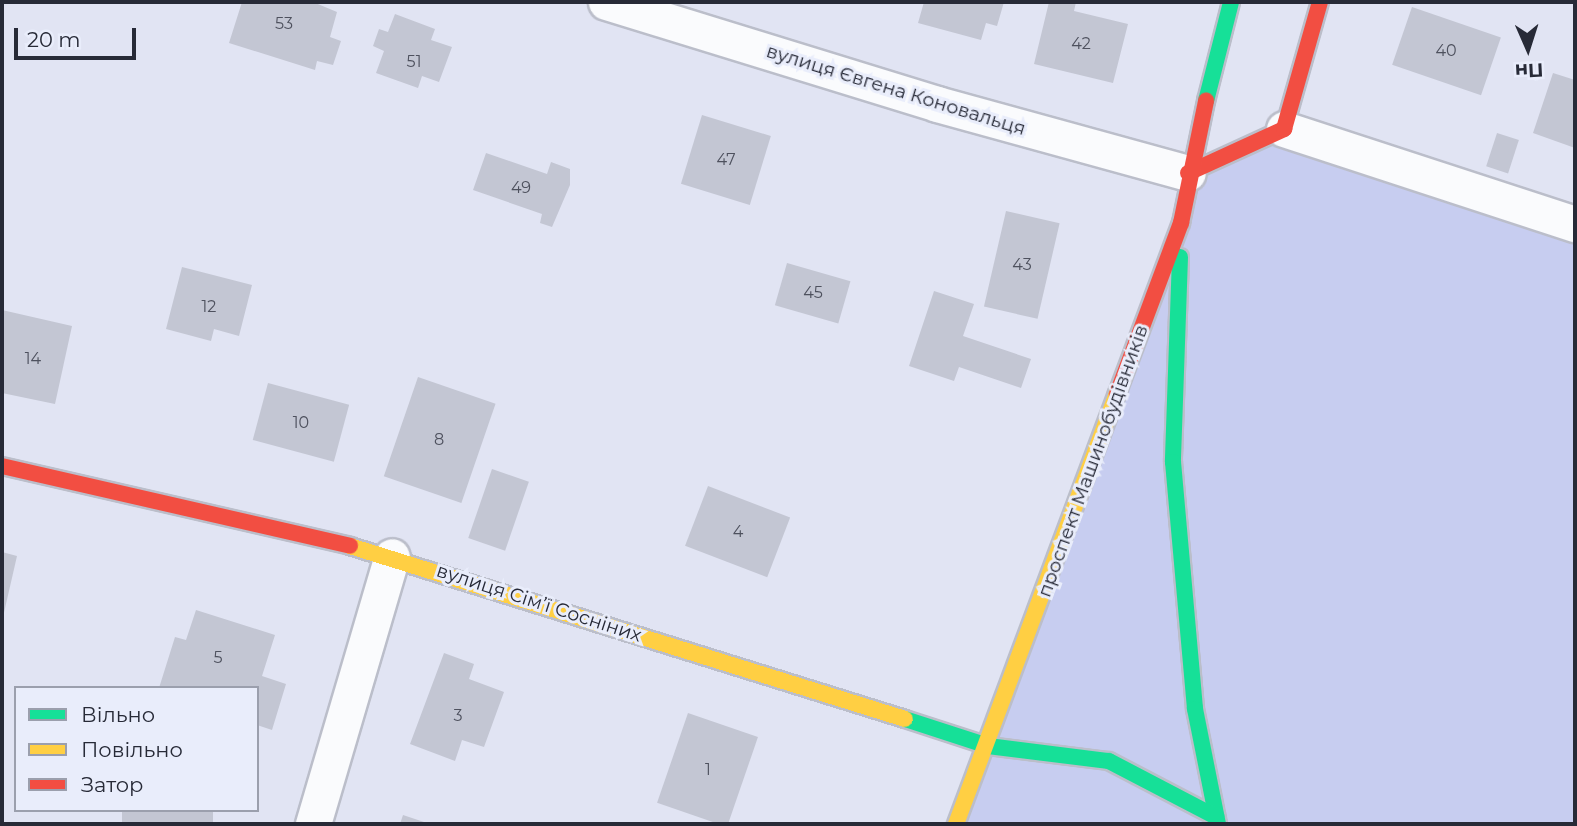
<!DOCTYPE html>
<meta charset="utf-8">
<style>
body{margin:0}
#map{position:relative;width:1577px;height:826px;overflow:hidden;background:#e1e4f3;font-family:Montserrat,sans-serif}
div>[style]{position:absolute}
.green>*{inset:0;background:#c7cdf0}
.building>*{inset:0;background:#c3c6d3;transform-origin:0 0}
.roads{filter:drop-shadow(2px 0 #bbbeca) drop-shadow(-2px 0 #bbbeca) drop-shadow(0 2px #bbbeca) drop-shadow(0 -2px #bbbeca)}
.street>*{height:35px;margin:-17.5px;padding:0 17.5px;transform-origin:17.5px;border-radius:17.5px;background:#fafbfd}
.fast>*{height:16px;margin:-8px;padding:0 8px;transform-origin:8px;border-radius:8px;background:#16e098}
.slow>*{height:16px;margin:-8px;padding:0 8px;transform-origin:8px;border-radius:8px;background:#ffcf43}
.jam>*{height:16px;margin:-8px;padding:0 8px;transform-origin:8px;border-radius:8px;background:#f24e42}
span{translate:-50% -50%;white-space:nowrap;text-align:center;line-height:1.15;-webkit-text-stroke:6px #e9edfb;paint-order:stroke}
.number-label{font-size:16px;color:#4e515e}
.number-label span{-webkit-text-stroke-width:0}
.street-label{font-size:19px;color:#272a37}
.frame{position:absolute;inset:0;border:4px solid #272a37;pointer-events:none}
.legend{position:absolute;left:14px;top:686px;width:245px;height:126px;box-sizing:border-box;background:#e9edfb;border:2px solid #9b9fad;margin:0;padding:9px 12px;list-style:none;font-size:21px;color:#272a37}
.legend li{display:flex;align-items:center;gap:14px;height:35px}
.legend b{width:35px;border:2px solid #9b9fad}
.north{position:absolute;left:1493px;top:14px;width:70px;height:70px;-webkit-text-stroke:5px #e9edfb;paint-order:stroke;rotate:177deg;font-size:19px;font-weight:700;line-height:28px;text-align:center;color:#272a37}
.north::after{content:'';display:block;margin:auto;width:24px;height:32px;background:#272a37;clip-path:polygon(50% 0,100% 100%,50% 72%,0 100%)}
.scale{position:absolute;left:14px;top:28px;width:122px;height:32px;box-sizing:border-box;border:4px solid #272a37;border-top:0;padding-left:9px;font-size:21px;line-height:24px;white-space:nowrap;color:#272a37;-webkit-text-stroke:5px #e9edfb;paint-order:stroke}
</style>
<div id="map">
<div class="green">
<i style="clip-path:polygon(1275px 144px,1575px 233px,1575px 824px,957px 824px,1196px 175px)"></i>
</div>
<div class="building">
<i style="clip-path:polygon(242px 2px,313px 2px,337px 12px,330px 37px,341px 41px,333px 65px,317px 61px,315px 70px,229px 43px)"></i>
<i style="clip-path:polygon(924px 2px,1004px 2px,997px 26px,986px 23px,981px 40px,918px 23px)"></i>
<i style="clip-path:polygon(1049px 2px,1076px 2px,1074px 11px,1128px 24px,1113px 83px,1034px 64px)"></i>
<i style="left:1412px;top:7px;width:94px;height:61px;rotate:19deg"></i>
<i style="clip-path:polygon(395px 14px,435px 29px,431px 40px,452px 47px,439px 82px,422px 76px,418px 88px,376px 73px,384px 51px,373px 46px,379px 29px,388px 32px)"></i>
<i style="clip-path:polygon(1553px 73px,1575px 80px,1575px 148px,1533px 133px)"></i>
<i style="left:702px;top:115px;width:72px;height:72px;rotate:17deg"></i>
<i style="left:1497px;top:133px;width:23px;height:35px;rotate:18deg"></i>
<i style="clip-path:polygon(486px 153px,547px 174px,551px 162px,570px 169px,570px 185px,552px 227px,540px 223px,542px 214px,473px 190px)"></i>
<i style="left:1006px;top:211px;width:55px;height:98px;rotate:13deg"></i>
<i style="left:787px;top:263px;width:66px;height:44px;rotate:16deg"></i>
<i style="clip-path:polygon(182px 267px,252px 285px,239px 336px,214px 329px,211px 341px,166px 329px)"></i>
<i style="clip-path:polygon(934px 291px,974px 304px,963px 336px,1031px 359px,1021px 388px,959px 367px,954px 381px,909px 366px)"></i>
<i style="clip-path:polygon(2px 310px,72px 326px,55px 404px,2px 393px)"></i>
<i style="left:418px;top:377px;width:82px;height:105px;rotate:19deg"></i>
<i style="left:268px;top:383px;width:84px;height:59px;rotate:15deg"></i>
<i style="left:492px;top:469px;width:39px;height:73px;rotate:19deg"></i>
<i style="left:708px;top:486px;width:88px;height:64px;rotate:21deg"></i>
<i style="clip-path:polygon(2px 552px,17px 556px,3px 617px,2px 617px)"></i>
<i style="clip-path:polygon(196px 610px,275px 635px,262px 676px,286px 684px,272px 730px,257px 725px,257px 688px,159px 688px,175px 637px,186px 640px)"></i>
<i style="clip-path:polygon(444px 653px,474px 664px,469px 679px,504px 692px,484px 747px,462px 740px,455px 761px,410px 744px)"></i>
<i style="left:688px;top:713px;width:74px;height:95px;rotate:19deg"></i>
<i style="left:122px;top:810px;width:91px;height:14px"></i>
<i style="clip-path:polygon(403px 815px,430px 824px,400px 824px)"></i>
</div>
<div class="roads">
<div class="street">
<i style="left:606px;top:2px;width:346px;rotate:17.1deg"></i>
<i style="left:937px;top:104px;width:260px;rotate:15.4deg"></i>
<i style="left:1284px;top:129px;width:306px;rotate:18.1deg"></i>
<i style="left:313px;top:824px;width:279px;rotate:-73.6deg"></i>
</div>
<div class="fast">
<i style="left:1206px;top:101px;width:102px;rotate:-75.8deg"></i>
<i style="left:1180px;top:257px;width:205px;rotate:92deg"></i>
<i style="left:1173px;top:462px;width:248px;rotate:84.9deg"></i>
<i style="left:1195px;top:709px;width:117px;rotate:78.7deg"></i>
<i style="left:905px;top:719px;width:87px;rotate:18deg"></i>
<i style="left:988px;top:746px;width:122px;rotate:7.1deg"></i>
<i style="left:1109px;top:761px;width:121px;rotate:27.6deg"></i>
</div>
<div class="slow">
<i style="left:350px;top:546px;width:581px;rotate:17.31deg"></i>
<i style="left:956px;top:824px;width:459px;rotate:-69.5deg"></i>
</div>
<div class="jam">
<i style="left:1188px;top:173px;width:106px;rotate:-24.6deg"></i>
<i style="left:1284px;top:129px;width:132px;rotate:-74.2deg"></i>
<i style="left:1117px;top:394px;width:183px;rotate:-69.5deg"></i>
<i style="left:1181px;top:223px;width:125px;rotate:-78.4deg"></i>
<i style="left:2px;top:466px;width:357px;rotate:12.9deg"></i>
</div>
</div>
<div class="number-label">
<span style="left:284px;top:24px">53</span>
<span style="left:1081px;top:44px">42</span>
<span style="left:1446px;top:51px">40</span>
<span style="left:414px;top:62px">51</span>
<span style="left:726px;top:160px">47</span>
<span style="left:521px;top:188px">49</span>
<span style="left:1022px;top:265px">43</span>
<span style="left:813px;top:293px">45</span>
<span style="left:209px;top:307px">12</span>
<span style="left:33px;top:359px">14</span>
<span style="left:301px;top:423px">10</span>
<span style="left:439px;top:440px">8</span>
<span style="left:738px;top:532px">4</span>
<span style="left:218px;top:658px">5</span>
<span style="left:458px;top:716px">3</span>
<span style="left:708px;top:770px">1</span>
</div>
<div class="street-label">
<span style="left:896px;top:90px;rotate:17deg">вулиця Євгена Коновальця</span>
<span style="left:1093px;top:461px;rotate:-70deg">проспект Машинобудівників</span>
<span style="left:539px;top:603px;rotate:18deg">вулиця Сім’ї Сосніних</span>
</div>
<div class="frame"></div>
<ul class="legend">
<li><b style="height:9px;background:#16e098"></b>Вільно</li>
<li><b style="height:9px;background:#ffcf43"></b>Повільно</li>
<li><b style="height:9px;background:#f24e42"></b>Затор</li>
</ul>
<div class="north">Пн</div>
<div class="scale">20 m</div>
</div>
